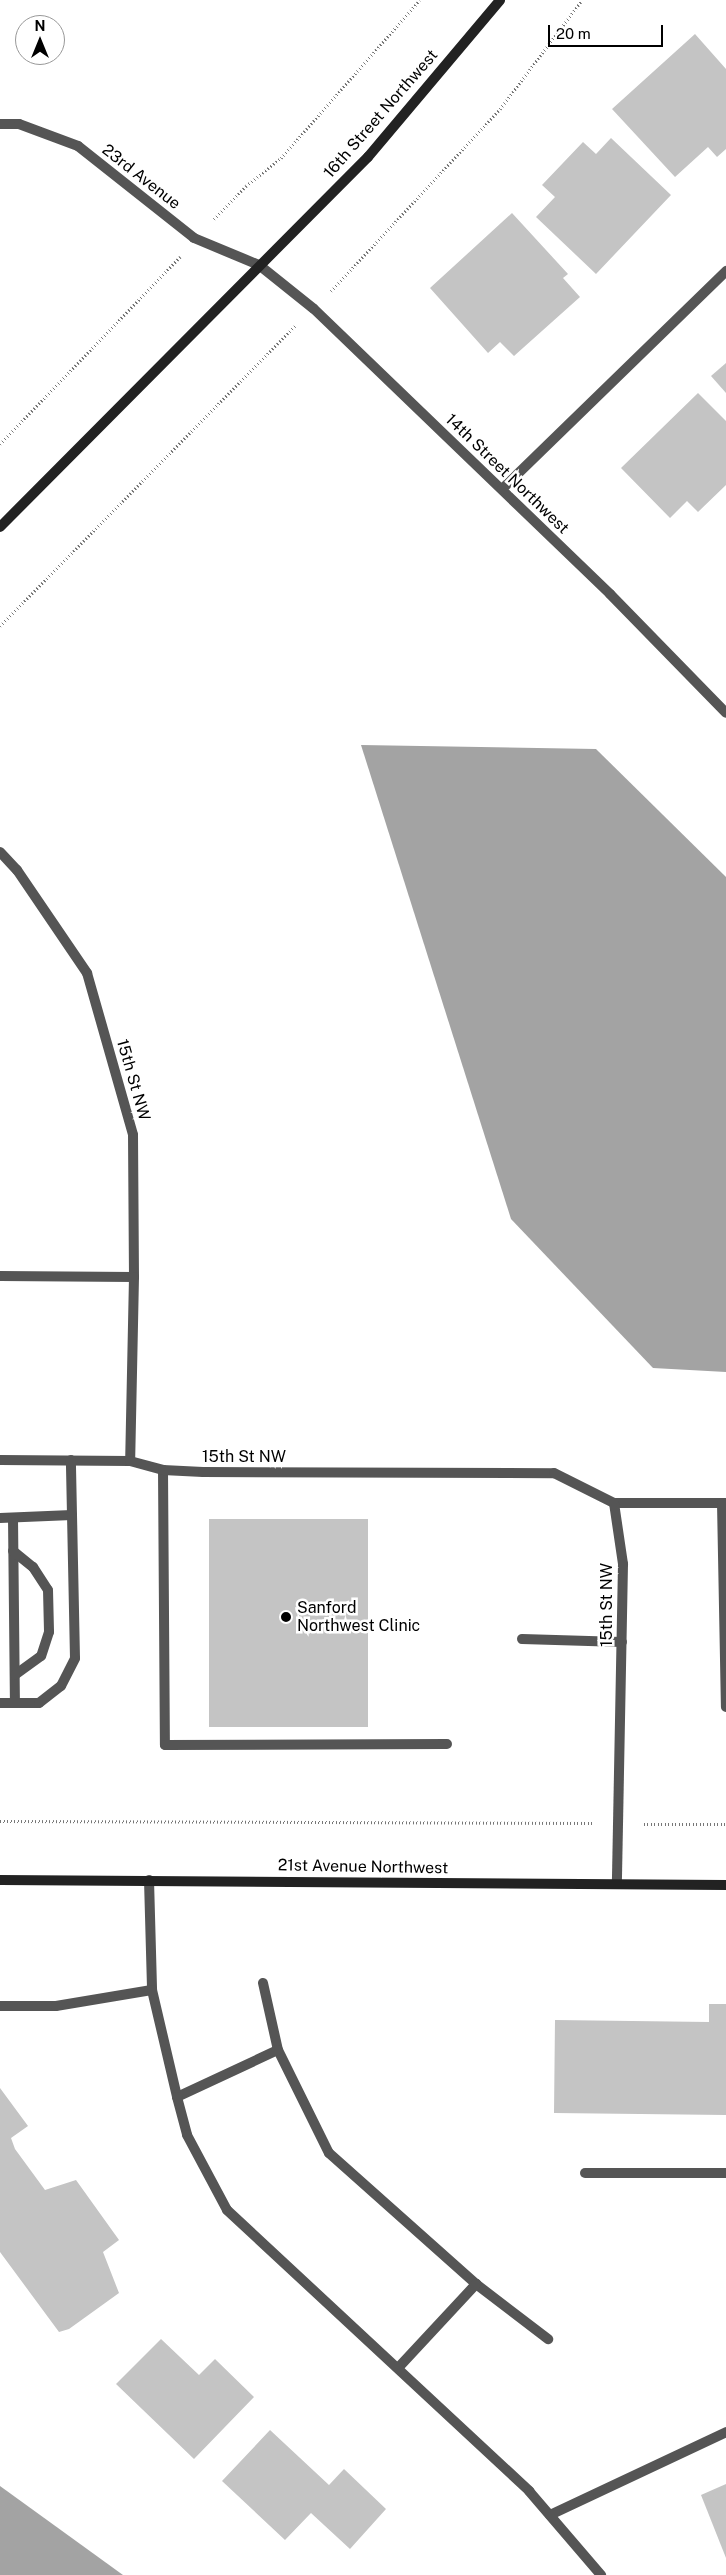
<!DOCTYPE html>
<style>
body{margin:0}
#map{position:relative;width:726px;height:2575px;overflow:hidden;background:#fff;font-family:"Public Sans",sans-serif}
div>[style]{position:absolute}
.water>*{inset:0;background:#a3a3a3}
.building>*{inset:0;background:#c4c4c4;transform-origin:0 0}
.path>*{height:3px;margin-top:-1.5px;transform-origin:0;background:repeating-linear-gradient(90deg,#777 0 1px,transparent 0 3.5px)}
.lane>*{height:10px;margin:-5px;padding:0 5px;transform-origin:5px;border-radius:5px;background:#555}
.street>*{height:10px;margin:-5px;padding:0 5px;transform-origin:5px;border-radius:5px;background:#555}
.secondary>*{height:10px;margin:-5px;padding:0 5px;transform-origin:5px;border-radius:5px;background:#222}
.dots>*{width:14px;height:14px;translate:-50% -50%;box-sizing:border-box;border:2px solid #fff;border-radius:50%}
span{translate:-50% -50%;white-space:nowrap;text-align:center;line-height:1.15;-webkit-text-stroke:5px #fff;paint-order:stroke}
.street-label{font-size:16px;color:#000}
.poi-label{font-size:16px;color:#000}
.left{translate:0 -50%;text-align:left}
.north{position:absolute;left:15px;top:15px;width:50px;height:50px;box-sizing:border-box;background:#fff;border:1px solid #999;border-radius:50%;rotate:0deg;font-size:14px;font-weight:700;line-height:20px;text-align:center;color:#000}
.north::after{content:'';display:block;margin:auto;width:18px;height:22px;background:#000;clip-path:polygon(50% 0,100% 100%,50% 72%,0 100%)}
.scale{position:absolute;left:548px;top:25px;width:115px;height:22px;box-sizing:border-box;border:2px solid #000;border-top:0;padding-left:6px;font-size:15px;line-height:18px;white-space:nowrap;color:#000;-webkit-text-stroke:4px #fff;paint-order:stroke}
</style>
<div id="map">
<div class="water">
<i style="clip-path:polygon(361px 745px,596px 749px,726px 877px,726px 1372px,653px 1368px,511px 1219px)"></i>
<i style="clip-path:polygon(0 2486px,123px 2575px,0 2575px)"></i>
</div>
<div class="building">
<i style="clip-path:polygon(695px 34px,726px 69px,726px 149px,717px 157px,708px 147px,675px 177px,612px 109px)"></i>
<i style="clip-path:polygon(611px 138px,671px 195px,596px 274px,536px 217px,555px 197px,542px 185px,583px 142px,596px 154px)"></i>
<i style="clip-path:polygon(512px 213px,568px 274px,563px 278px,580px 297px,514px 356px,500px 342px,488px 353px,430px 288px)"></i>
<i style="clip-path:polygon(726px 363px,726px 393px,711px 376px)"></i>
<i style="clip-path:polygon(698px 393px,726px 421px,726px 485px,698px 512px,687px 501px,670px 518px,621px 468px)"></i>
<i style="left:209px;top:1519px;width:159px;height:208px"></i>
<i style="clip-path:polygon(709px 2004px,726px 2004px,726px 2115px,554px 2113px,555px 2020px,709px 2022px)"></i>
<i style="clip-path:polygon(0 2088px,28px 2126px,11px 2138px,15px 2149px,45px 2190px,76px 2180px,119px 2240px,103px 2252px,119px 2293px,69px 2329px,59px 2332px,0 2252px)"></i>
<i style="clip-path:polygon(161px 2339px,199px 2375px,215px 2359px,254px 2397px,194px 2459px,116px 2384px)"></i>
<i style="clip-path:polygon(270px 2430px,329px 2485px,344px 2469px,386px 2509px,350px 2549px,311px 2513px,285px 2540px,222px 2481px)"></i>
<i style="clip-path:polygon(726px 2484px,726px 2558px,701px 2495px)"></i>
</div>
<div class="path">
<i style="left:214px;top:219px;width:46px;rotate:-45.9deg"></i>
<i style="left:246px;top:186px;width:45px;rotate:-38.7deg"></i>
<i style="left:281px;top:158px;width:210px;rotate:-48.7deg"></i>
<i style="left:331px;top:291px;width:248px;rotate:-47.1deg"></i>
<i style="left:500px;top:109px;width:136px;rotate:-53deg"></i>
<i style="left:0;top:444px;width:260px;rotate:-46.1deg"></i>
<i style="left:0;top:626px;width:422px;rotate:-45.5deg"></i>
<i style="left:0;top:1821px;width:593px;rotate:0.19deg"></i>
<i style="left:644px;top:1824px;width:82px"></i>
</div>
<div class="lane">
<i style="left:0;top:1276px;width:134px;rotate:0.4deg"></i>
<i style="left:0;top:1460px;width:130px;rotate:0.4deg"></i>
<i style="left:163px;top:1470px;width:275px;rotate:89.6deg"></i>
<i style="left:165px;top:1745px;width:282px;rotate:-0.2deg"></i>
<i style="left:614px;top:1503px;width:112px"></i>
<i style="left:722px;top:1503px;width:204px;rotate:88.9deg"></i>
<i style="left:0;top:1518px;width:72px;rotate:-2.4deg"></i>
<i style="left:13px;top:1518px;width:185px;rotate:89.4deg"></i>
<i style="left:13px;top:1551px;width:26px;rotate:39deg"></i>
<i style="left:33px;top:1567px;width:27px;rotate:57deg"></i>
<i style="left:48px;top:1590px;width:42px;rotate:88.6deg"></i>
<i style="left:49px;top:1632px;width:25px;rotate:108deg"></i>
<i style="left:41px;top:1656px;width:32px;rotate:144deg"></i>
<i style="left:522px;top:1639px;width:100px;rotate:1.7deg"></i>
<i style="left:0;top:1703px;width:39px"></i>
<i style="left:39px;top:1703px;width:28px;rotate:-38deg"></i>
<i style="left:61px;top:1686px;width:31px;rotate:-63deg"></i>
<i style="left:75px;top:1658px;width:198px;rotate:-91.2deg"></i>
<i style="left:263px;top:1983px;width:69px;rotate:77.4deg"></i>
<i style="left:278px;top:2050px;width:115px;rotate:63.7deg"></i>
<i style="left:329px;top:2153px;width:197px;rotate:41.7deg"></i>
<i style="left:476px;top:2284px;width:91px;rotate:37.4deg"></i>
<i style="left:0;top:2006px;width:56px"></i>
<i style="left:56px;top:2006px;width:97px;rotate:-9.5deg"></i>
<i style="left:177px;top:2097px;width:111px;rotate:-25deg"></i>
<i style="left:585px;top:2173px;width:141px"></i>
<i style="left:398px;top:2368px;width:115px;rotate:-47.1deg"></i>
<i style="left:550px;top:2515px;width:195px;rotate:-25.2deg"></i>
</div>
<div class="street">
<i style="left:0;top:124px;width:19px"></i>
<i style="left:19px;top:124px;width:63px;rotate:20.4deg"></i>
<i style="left:78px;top:146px;width:148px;rotate:38.4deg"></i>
<i style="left:194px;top:238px;width:70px;rotate:22.6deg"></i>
<i style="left:259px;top:265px;width:70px;rotate:38.7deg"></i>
<i style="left:314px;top:309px;width:411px;rotate:43.9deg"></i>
<i style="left:610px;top:594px;width:166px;rotate:45.7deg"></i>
<i style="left:502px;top:489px;width:313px;rotate:-44.2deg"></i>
<i style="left:0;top:852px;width:25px;rotate:47deg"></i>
<i style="left:17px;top:870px;width:125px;rotate:55.8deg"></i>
<i style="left:87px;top:973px;width:168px;rotate:74.1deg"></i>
<i style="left:133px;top:1135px;width:142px;rotate:89.6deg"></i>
<i style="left:134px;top:1277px;width:184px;rotate:91.2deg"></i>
<i style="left:130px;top:1461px;width:34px;rotate:15deg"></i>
<i style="left:163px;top:1470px;width:40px;rotate:2.9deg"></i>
<i style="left:203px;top:1472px;width:351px;rotate:0.2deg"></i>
<i style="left:554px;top:1473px;width:67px;rotate:26.6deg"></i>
<i style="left:614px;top:1503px;width:62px;rotate:81.6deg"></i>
<i style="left:623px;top:1564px;width:320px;rotate:91.1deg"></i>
<i style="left:149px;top:1880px;width:110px;rotate:88.4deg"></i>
<i style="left:152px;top:1990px;width:110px;rotate:76.8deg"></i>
<i style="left:177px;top:2097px;width:39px;rotate:75deg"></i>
<i style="left:187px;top:2135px;width:85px;rotate:61.9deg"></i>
<i style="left:227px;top:2210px;width:413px;rotate:42.9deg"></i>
<i style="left:529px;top:2491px;width:111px;rotate:49.4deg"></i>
</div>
<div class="secondary">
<i style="left:0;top:527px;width:522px;rotate:-45.16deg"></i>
<i style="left:368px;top:157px;width:205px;rotate:-49.9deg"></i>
<i style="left:0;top:1880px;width:726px;rotate:0.39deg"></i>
</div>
<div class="dots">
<i style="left:286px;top:1617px;background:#000"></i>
</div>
<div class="street-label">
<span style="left:381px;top:114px;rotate:-49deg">16th Street Northwest</span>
<span style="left:141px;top:177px;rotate:38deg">23rd Avenue</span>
<span style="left:507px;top:474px;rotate:44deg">14th Street Northwest</span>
<span style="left:133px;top:1080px;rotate:74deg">15th St NW</span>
<span style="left:244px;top:1457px">15th St NW</span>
<span style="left:607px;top:1605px;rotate:-90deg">15th St NW</span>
<span style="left:363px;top:1867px;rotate:1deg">21st Avenue Northwest</span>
</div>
<div class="poi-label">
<span class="left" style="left:297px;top:1617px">Sanford<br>Northwest Clinic</span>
</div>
<div class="north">N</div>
<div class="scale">20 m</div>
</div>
